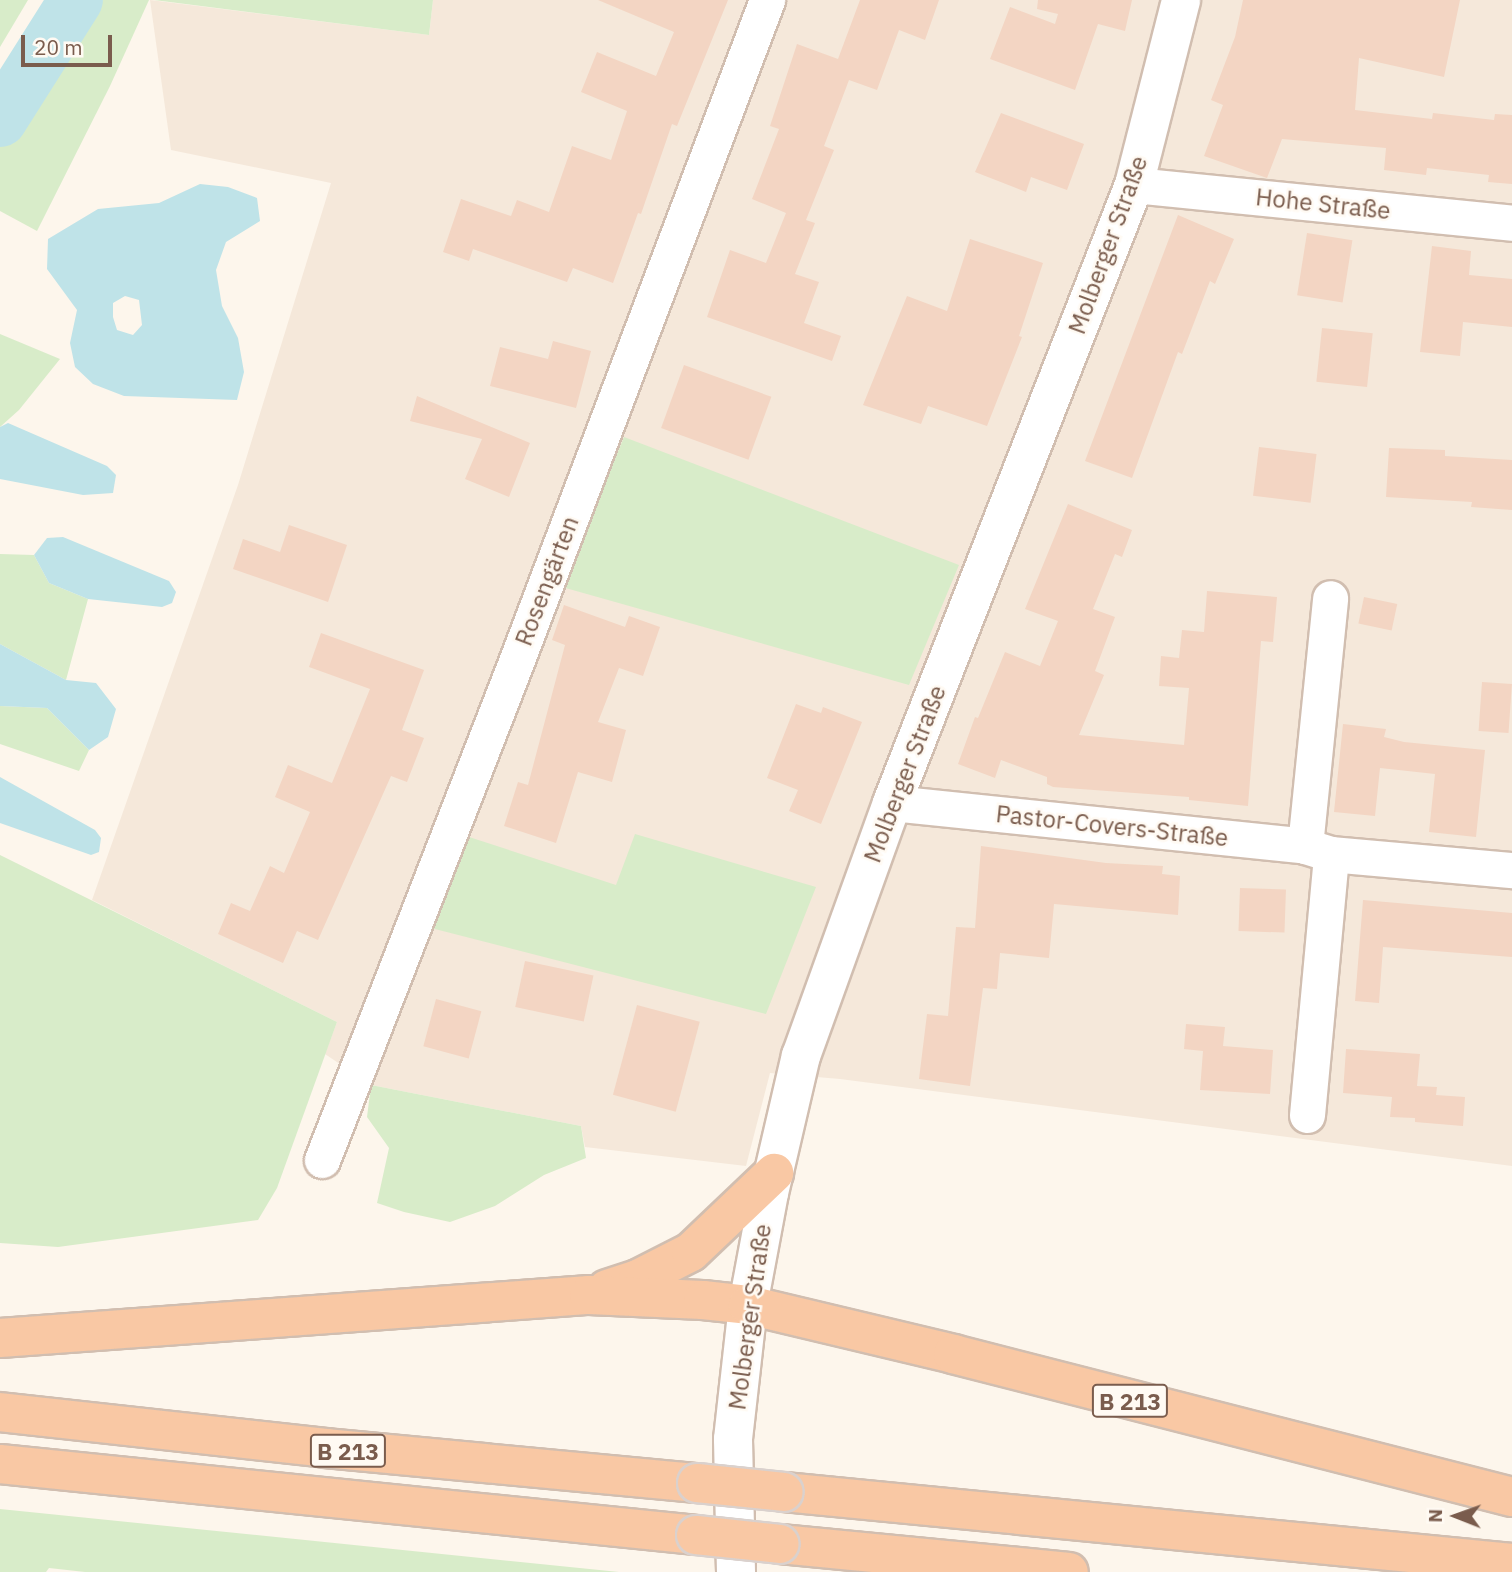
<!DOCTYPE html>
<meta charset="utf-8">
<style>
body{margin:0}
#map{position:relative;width:1512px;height:1572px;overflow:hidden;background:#fdf6ec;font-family:"IBM Plex Sans",sans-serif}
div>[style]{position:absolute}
.residential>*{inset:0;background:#f5e8da}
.green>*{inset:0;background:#d8ecc9}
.water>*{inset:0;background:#bfe3e8}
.river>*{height:54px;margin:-27px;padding:0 27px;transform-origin:27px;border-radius:27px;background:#bfe3e8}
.building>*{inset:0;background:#f3d5c3;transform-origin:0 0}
.roads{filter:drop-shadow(2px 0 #d1beb0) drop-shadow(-2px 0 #d1beb0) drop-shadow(0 2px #d1beb0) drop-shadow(0 -2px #d1beb0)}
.minor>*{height:35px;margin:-17.5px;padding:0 17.5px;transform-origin:17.5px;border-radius:17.5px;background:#fff}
.tertiary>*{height:38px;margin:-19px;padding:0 19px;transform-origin:19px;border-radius:19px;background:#fff}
.secondary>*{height:38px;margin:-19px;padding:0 19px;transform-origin:19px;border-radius:19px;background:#fff}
.trunk>*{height:38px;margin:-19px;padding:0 19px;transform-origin:19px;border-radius:19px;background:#f9c8a4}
.bridges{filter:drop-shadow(2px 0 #dad1cd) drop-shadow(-2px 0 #dad1cd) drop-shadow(0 2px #dad1cd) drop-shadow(0 -2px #dad1cd)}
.trunk-bridge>*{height:38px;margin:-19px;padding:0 19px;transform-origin:19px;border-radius:19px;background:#f9c8a4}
span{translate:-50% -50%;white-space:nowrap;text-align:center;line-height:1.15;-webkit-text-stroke:5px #fffaf3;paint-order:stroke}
.shield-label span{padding:2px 5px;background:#fffaf3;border:2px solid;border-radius:5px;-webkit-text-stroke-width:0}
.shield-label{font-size:23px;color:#7a5c4d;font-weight:700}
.street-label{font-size:24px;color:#7a5c4d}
.north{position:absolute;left:1421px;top:1481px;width:70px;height:70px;-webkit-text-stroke:5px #fffaf3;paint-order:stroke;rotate:271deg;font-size:19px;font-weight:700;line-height:28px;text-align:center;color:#7a5c4d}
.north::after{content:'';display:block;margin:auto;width:24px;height:32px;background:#7a5c4d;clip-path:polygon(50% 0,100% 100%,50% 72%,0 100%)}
.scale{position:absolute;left:21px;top:35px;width:91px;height:32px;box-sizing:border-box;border:4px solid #7a5c4d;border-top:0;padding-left:9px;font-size:21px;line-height:24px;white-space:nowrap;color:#7a5c4d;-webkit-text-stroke:5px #fffaf3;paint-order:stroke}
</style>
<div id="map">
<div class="residential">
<i style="clip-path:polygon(150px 0,429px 35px,433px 0,1512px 0,1512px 1166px,840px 1079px,770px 1073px,746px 1166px,585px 1147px,581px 1126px,371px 1085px,325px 1054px,337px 1022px,92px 900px,238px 485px,331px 183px,171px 150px)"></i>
</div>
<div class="green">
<i style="clip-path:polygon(0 0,28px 0,0 47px)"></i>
<i style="clip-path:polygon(84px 0,149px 0,110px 86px,37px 231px,0 211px,0 136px)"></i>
<i style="clip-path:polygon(154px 0,433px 0,429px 35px)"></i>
<i style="clip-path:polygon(0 334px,60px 359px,19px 410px,0 427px)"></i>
<i style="clip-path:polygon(624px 437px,959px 565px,909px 685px,562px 587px)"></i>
<i style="clip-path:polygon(0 554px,34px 555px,49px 583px,88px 599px,66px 680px,0 644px)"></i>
<i style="clip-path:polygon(0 706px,47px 708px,89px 750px,79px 771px,0 744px)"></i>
<i style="clip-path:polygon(635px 834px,816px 887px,766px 1014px,431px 928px,463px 835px,616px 885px)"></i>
<i style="clip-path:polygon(0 855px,337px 1022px,277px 1188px,258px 1220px,58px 1247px,0 1243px)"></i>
<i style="clip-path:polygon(371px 1085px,581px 1126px,586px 1158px,544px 1175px,495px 1206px,450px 1222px,404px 1212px,377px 1203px,389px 1148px,367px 1117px)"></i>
<i style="clip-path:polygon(0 1509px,619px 1572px,85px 1572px,49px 1568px,46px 1572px,0 1572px)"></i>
</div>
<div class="water">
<i style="clip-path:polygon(evenodd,200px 184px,228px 187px,257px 198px,260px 221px,226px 242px,216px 270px,222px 306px,238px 338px,244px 372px,237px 400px,124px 396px,93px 384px,75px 367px,70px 343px,77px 310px,47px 269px,48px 239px,98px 209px,159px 203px,200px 184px,125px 296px,139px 300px,142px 325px,133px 335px,117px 330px,113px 317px,113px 303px,125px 296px)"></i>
<i style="clip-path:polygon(8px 423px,107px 466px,116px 475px,113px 493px,83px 495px,0 479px,0 427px)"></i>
<i style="clip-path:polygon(63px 537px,169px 581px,176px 592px,172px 603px,162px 607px,88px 599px,49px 583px,34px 555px,47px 538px)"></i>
<i style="clip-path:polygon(0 644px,66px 680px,96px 683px,116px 709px,108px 737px,89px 750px,47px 708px,0 706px)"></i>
<i style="clip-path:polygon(0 777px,95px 830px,101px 838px,99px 852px,91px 855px,0 823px)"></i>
</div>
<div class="river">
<i style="left:0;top:120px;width:142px;rotate:-57.7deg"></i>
</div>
<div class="building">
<i style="clip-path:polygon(598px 0,728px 0,677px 126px,672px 124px,641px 214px,638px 213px,613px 283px,573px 268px,567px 282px,473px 249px,469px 261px,443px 252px,461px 199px,511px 216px,517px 200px,549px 212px,572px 146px,611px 160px,627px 111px,581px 92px,597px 52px,656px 76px,674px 32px)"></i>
<i style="clip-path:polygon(860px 0,939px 0,925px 40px,899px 30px,877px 90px,849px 80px,824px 146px,834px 150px,806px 220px,815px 223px,795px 274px,819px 282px,804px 323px,841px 336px,832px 361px,707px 317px,730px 250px,766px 263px,786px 213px,752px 199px,779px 129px,770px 126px,797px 44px,838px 59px)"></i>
<i style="clip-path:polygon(1038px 0,1132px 0,1125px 31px,1098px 24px,1075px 90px,990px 59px,1010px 7px,1055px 24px,1058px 14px,1037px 9px)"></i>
<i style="clip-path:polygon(1243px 0,1460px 0,1444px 77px,1359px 58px,1355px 110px,1432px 119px,1433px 113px,1494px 120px,1495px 114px,1512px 115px,1512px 184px,1488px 182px,1489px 175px,1427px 168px,1426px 175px,1384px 170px,1386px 148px,1282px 139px,1267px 178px,1204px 156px,1223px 105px,1211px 100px,1235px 37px)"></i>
<i style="clip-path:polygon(1001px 113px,1084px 144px,1067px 190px,1031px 177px,1026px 192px,975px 172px)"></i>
<i style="clip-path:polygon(1178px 215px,1234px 239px,1215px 284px,1210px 281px,1182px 354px,1178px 352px,1132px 478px,1085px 461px)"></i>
<i style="left:1307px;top:233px;width:46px;height:63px;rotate:9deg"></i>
<i style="clip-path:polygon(970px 239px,1043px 263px,1019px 336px,1022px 337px,987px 426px,928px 406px,921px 424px,863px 405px,907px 296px,947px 311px)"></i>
<i style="clip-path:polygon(1432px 246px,1471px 251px,1469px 275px,1512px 279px,1512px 327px,1463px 322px,1460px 356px,1420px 352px)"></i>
<i style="left:1322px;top:328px;width:51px;height:54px;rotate:6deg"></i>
<i style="clip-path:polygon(553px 341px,591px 351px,576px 408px,490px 386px,500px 347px,548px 359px)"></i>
<i style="left:684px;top:365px;width:93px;height:67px;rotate:20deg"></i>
<i style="clip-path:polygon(417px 396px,530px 443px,509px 497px,465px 479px,482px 439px,410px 421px)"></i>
<i style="left:1259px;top:447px;width:58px;height:49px;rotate:7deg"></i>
<i style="clip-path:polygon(1389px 448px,1445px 450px,1445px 456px,1512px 460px,1512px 510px,1471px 507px,1472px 502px,1386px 497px)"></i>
<i style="clip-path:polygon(1068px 504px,1132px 530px,1122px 557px,1115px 554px,1093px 609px,1115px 617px,1095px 671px,1104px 675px,1079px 735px,1184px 745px,1189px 688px,1159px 686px,1161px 656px,1179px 658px,1182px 630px,1204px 632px,1207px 591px,1277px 597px,1273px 642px,1261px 641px,1248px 806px,1189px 800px,1189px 797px,1053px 787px,1047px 784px,1047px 777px,1001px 760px,995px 778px,958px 764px,975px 717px,978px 718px,1005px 652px,1040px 666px,1058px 621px,1025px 609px)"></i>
<i style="clip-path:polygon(289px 525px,347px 545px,328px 602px,233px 569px,243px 539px,280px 552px)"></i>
<i style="left:1364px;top:597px;width:34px;height:27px;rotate:12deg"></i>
<i style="clip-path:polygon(564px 605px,625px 627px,629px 616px,660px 627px,643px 676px,619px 668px,598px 722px,626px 730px,612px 782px,578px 772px,556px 843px,504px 826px,518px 782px,528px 785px,565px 645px,552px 640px)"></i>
<i style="clip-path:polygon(321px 633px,424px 670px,402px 730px,424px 738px,407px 782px,391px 776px,318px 940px,297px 931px,283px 963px,218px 934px,231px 903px,250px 911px,270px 866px,284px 873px,310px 812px,275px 797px,288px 765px,332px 783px,370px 689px,309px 667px)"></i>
<i style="left:1482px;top:682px;width:30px;height:49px;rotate:4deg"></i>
<i style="clip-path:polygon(796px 704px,821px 713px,823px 707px,862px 722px,821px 824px,789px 811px,798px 790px,767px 778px)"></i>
<i style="clip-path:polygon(1343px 724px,1386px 729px,1384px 737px,1404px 742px,1485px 750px,1476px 837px,1429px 832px,1435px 774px,1380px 768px,1375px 816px,1334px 812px)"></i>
<i style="clip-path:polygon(981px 846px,1106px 863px,1163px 866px,1162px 874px,1180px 876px,1178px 915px,1054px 904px,1049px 958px,1000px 953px,997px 989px,983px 988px,970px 1086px,919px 1079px,927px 1014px,948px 1016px,956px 927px,975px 928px)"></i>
<i style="left:1240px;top:888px;width:46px;height:43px;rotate:2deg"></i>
<i style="clip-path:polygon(1363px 900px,1512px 913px,1512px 957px,1383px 947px,1379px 1003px,1355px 1001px)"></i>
<i style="left:525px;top:961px;width:70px;height:47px;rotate:12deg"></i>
<i style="left:436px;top:999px;width:47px;height:49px;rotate:15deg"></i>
<i style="left:637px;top:1005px;width:65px;height:93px;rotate:15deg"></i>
<i style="clip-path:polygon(1186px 1024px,1225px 1027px,1223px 1046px,1273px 1050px,1270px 1094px,1200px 1090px,1203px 1051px,1184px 1049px)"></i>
<i style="clip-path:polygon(1346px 1049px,1420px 1054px,1417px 1086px,1437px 1087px,1436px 1095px,1465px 1097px,1463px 1126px,1415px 1122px,1415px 1118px,1390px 1117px,1392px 1097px,1343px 1093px)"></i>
</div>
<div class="roads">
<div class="minor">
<i style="left:1134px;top:185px;width:380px;rotate:5.7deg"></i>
<i style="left:892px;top:803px;width:415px;rotate:5.9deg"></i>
<i style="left:1305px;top:846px;width:27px;rotate:17deg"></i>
<i style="left:1331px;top:854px;width:182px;rotate:5.1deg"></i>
<i style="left:1305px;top:846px;width:249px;rotate:-84.2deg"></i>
<i style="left:1307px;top:1115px;width:262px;rotate:-84.7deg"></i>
<i style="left:322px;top:1160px;width:540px;rotate:-68.71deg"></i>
<i style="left:518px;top:657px;width:703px;rotate:-69.24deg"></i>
</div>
<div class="tertiary">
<i style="left:748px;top:1305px;width:114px;rotate:-79.4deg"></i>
<i style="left:769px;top:1193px;width:141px;rotate:-76.9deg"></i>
<i style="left:801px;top:1056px;width:269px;rotate:-70.2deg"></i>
<i style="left:892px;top:803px;width:664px;rotate:-68.62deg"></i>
<i style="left:1134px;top:185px;width:191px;rotate:-75.7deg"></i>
</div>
<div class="secondary">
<i style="left:736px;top:1572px;width:133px;rotate:-91.3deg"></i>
<i style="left:733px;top:1439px;width:135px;rotate:-83.6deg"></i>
</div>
<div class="trunk">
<i style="left:607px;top:1289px;width:33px;rotate:-18deg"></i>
<i style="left:638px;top:1279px;width:59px;rotate:-27deg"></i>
<i style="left:691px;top:1252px;width:115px;rotate:-43.6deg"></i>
<i style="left:0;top:1338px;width:591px;rotate:-4.18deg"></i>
<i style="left:589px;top:1295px;width:114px;rotate:2.5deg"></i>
<i style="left:703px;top:1300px;width:45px;rotate:6.3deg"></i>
<i style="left:748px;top:1305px;width:211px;rotate:13.4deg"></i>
<i style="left:953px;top:1354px;width:577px;rotate:14.35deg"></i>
<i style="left:0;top:1412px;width:327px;rotate:6.3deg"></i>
<i style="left:325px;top:1448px;width:374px;rotate:5.4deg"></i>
<i style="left:0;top:1464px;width:700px;rotate:5.82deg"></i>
<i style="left:784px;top:1492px;width:731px;rotate:5.57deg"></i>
<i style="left:780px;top:1544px;width:290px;rotate:5.5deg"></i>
</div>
</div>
<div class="bridges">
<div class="trunk-bridge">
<i style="left:697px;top:1483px;width:87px;rotate:5.9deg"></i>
<i style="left:696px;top:1535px;width:84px;rotate:6.1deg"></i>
</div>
</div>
<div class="shield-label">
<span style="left:1130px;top:1401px">B 213</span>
<span style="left:348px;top:1451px">B 213</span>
</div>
<div class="street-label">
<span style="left:1323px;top:204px;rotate:6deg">Hohe Straße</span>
<span style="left:1108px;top:245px;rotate:-70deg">Molberger Straße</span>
<span style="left:547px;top:581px;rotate:-69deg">Rosengärten</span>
<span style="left:905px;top:774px;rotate:-69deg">Molberger Straße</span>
<span style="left:1112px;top:826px;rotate:6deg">Pastor-Covers-Straße</span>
<span style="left:750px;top:1317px;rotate:-82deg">Molberger Straße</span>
</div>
<div class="north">N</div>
<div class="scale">20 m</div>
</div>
